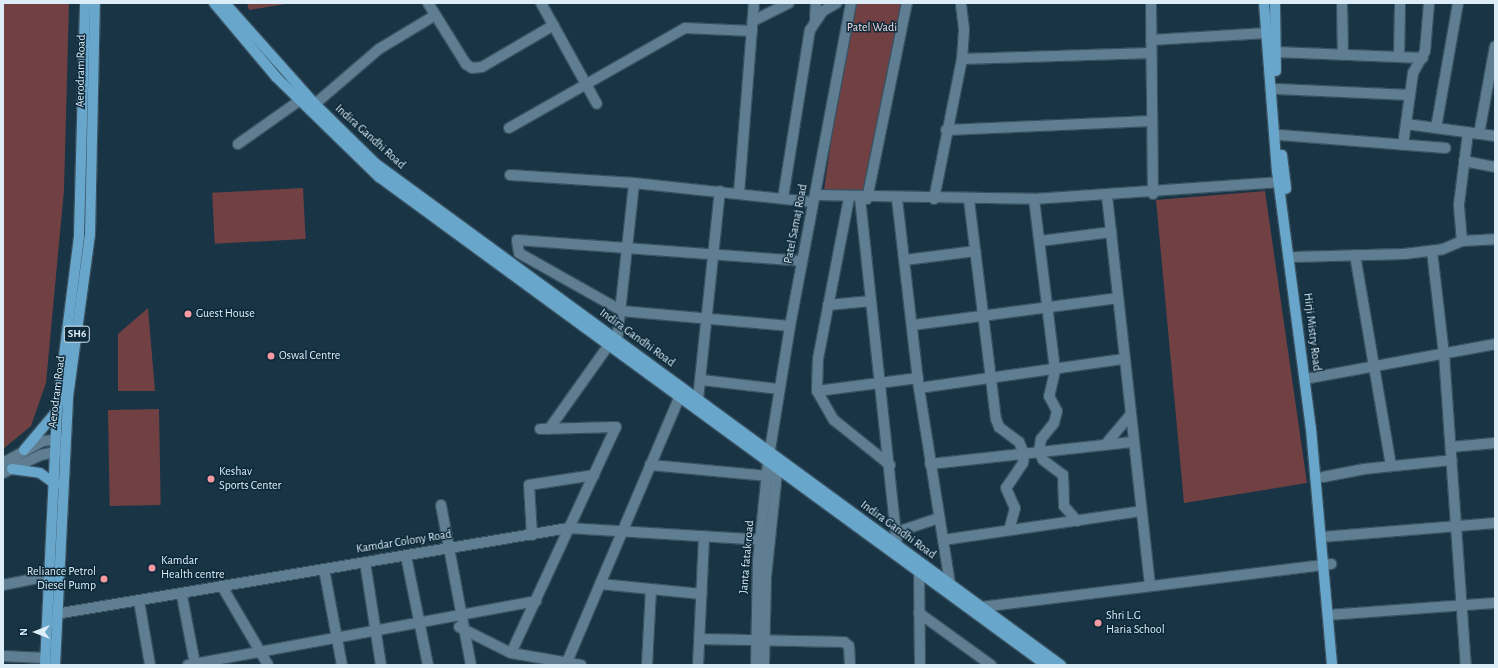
<!DOCTYPE html>
<style>
body{margin:0}
#map{position:relative;width:1498px;height:668px;overflow:hidden;background:#183445;font-family:"Alegreya Sans",sans-serif}
div>[style]{position:absolute}
.green>*{inset:0;background:#704043;transform-origin:0 0}
.roads{filter:drop-shadow(1px 0 #395260) drop-shadow(-1px 0 #395260) drop-shadow(0 1px #395260) drop-shadow(0 -1px #395260)}
.minor>*{height:10px;margin:-5px;padding:0 5px;transform-origin:5px;border-radius:5px;background:#607e92}
.major>*{height:10px;margin:-5px;padding:0 5px;transform-origin:5px;border-radius:5px;background:#68a6cc}
.dots>*{width:11px;height:11px;translate:-50% -50%;box-sizing:border-box;border:2px solid #0d293a;border-radius:50%}
span{translate:-50% -50%;white-space:nowrap;text-align:center;line-height:1.15;-webkit-text-stroke:3px #0d293a;paint-order:stroke}
.shield-label span{padding:1px 3px;background:#0d293a;border:1px solid;border-radius:3px;-webkit-text-stroke-width:0}
.shield-label{font-size:11px;color:#ddedf8;font-weight:700}
.park-label{font-size:12px;color:#f2ddde}
.street-label{font-size:12px;color:#ddedf8}
.poi-label{font-size:12px;color:#ddedf8}
.left{translate:0 -50%;text-align:left}
.right{translate:-100% -50%;text-align:right}
.frame{position:absolute;inset:0;border:4px solid #ddedf8;pointer-events:none}
.north{position:absolute;left:16px;top:612px;width:40px;height:40px;-webkit-text-stroke:3px #0d293a;paint-order:stroke;rotate:270deg;font-size:11px;font-weight:700;line-height:16px;text-align:center;color:#ddedf8}
.north::after{content:'';display:block;margin:auto;width:14px;height:18px;background:#ddedf8;clip-path:polygon(50% 0,100% 100%,50% 72%,0 100%)}
</style>
<div id="map">
<div class="green">
<i style="clip-path:polygon(3px 3px,69px 3px,64px 190px,46px 383px,31px 426px,3px 449px)"></i>
<i style="clip-path:polygon(247px 3px,291px 3px,249px 10px)"></i>
<i style="clip-path:polygon(901px 3px,866px 194px,824px 190px,851px 4px)"></i>
<i style="left:303px;top:188px;width:51px;height:91px;rotate:87deg"></i>
<i style="clip-path:polygon(1265px 191px,1307px 483px,1184px 503px,1156px 200px)"></i>
<i style="clip-path:polygon(148px 308px,155px 391px,118px 391px,118px 334px)"></i>
<i style="left:159px;top:409px;width:96px;height:51px;rotate:89deg"></i>
</div>
<div class="roads">
<div class="minor">
<i style="left:428px;top:3px;width:72px;rotate:58.1deg"></i>
<i style="left:466px;top:64px;width:7px;rotate:34deg"></i>
<i style="left:472px;top:68px;width:10px;rotate:-6deg"></i>
<i style="left:482px;top:67px;width:83px;rotate:-30.3deg"></i>
<i style="left:541px;top:3px;width:115px;rotate:61deg"></i>
<i style="left:1151px;top:3px;width:191px;rotate:89.4deg"></i>
<i style="left:1342px;top:3px;width:52px;rotate:88.9deg"></i>
<i style="left:815px;top:20px;width:17px;rotate:-87deg"></i>
<i style="left:753px;top:21px;width:40px;rotate:-26.6deg"></i>
<i style="left:1151px;top:40px;width:116px;rotate:-3.5deg"></i>
<i style="left:1276px;top:52px;width:147px;rotate:2.3deg"></i>
<i style="left:1399px;top:57px;width:54px;rotate:-88.9deg"></i>
<i style="left:962px;top:59px;width:189px;rotate:-1.8deg"></i>
<i style="left:1277px;top:89px;width:133px;rotate:2.6deg"></i>
<i style="left:315px;top:104px;width:84px;rotate:-40.7deg"></i>
<i style="left:379px;top:49px;width:64px;rotate:-31deg"></i>
<i style="left:1406px;top:124px;width:90px;rotate:7.7deg"></i>
<i style="left:509px;top:128px;width:202px;rotate:-29.6deg"></i>
<i style="left:685px;top:28px;width:67px;rotate:2.6deg"></i>
<i style="left:1436px;top:128px;width:127px;rotate:-80deg"></i>
<i style="left:946px;top:130px;width:206px;rotate:-2.5deg"></i>
<i style="left:1479px;top:134px;width:89px;rotate:-79.7deg"></i>
<i style="left:1280px;top:135px;width:166px;rotate:4.5deg"></i>
<i style="left:238px;top:144px;width:75px;rotate:-35.2deg"></i>
<i style="left:1403px;top:145px;width:73px;rotate:-82.1deg"></i>
<i style="left:1413px;top:73px;width:25px;rotate:-61deg"></i>
<i style="left:1425px;top:51px;width:48px;rotate:-85.2deg"></i>
<i style="left:1464px;top:161px;width:32px;rotate:11deg"></i>
<i style="left:510px;top:175px;width:124px;rotate:3.7deg"></i>
<i style="left:634px;top:183px;width:180px;rotate:6.1deg"></i>
<i style="left:739px;top:193px;width:191px;rotate:-85.5deg"></i>
<i style="left:815px;top:195px;width:219px;rotate:1deg"></i>
<i style="left:1034px;top:199px;width:252px;rotate:-3.9deg"></i>
<i style="left:1107px;top:196px;width:391px;rotate:83.7deg"></i>
<i style="left:783px;top:198px;width:170px;rotate:-80.9deg"></i>
<i style="left:810px;top:30px;width:23px;rotate:-56deg"></i>
<i style="left:823px;top:11px;width:16px;rotate:-30deg"></i>
<i style="left:849px;top:198px;width:164px;rotate:100.9deg"></i>
<i style="left:818px;top:359px;width:32px;rotate:92deg"></i>
<i style="left:817px;top:391px;width:34px;rotate:60deg"></i>
<i style="left:834px;top:420px;width:72px;rotate:38.8deg"></i>
<i style="left:860px;top:198px;width:350px;rotate:83.9deg"></i>
<i style="left:867px;top:199px;width:200px;rotate:-78.5deg"></i>
<i style="left:897px;top:199px;width:190px;rotate:83.4deg"></i>
<i style="left:919px;top:388px;width:198px;rotate:81deg"></i>
<i style="left:934px;top:199px;width:143px;rotate:-78.7deg"></i>
<i style="left:962px;top:59px;width:30px;rotate:-86deg"></i>
<i style="left:964px;top:29px;width:26px;rotate:-97deg"></i>
<i style="left:1034px;top:199px;width:173px;rotate:83deg"></i>
<i style="left:1055px;top:371px;width:26px;rotate:103deg"></i>
<i style="left:1049px;top:396px;width:17px;rotate:62deg"></i>
<i style="left:1057px;top:411px;width:12px;rotate:104deg"></i>
<i style="left:1054px;top:423px;width:21px;rotate:129deg"></i>
<i style="left:1041px;top:439px;width:13px;rotate:99deg"></i>
<i style="left:1039px;top:452px;width:9px;rotate:63deg"></i>
<i style="left:1043px;top:460px;width:25px;rotate:37deg"></i>
<i style="left:1063px;top:475px;width:31px;rotate:88deg"></i>
<i style="left:1064px;top:506px;width:20px;rotate:49deg"></i>
<i style="left:969px;top:200px;width:221px;rotate:83deg"></i>
<i style="left:996px;top:419px;width:9px;rotate:69deg"></i>
<i style="left:999px;top:427px;width:25px;rotate:37deg"></i>
<i style="left:1019px;top:442px;width:13px;rotate:67deg"></i>
<i style="left:1024px;top:454px;width:9px;rotate:96deg"></i>
<i style="left:1023px;top:463px;width:30px;rotate:124deg"></i>
<i style="left:1006px;top:488px;width:22px;rotate:66deg"></i>
<i style="left:1015px;top:508px;width:23px;rotate:105deg"></i>
<i style="left:1040px;top:241px;width:72px;rotate:-7.2deg"></i>
<i style="left:1462px;top:241px;width:37px;rotate:-95deg"></i>
<i style="left:1459px;top:204px;width:72px;rotate:-82.8deg"></i>
<i style="left:1432px;top:251px;width:104px;rotate:83.4deg"></i>
<i style="left:1444px;top:354px;width:312px;rotate:86deg"></i>
<i style="left:1355px;top:255px;width:213px;rotate:80.3deg"></i>
<i style="left:1294px;top:257px;width:110px;rotate:-1.6deg"></i>
<i style="left:1404px;top:254px;width:39px;rotate:-7deg"></i>
<i style="left:1443px;top:249px;width:21px;rotate:-23deg"></i>
<i style="left:1462px;top:241px;width:33px;rotate:-3deg"></i>
<i style="left:905px;top:260px;width:71px;rotate:-7.3deg"></i>
<i style="left:828px;top:305px;width:43px;rotate:-5.3deg"></i>
<i style="left:913px;top:325px;width:207px;rotate:-7.5deg"></i>
<i style="left:790px;top:326px;width:169px;rotate:-174.9deg"></i>
<i style="left:622px;top:311px;width:118px;rotate:-150.6deg"></i>
<i style="left:519px;top:253px;width:13px;rotate:-99deg"></i>
<i style="left:517px;top:240px;width:285px;rotate:4.2deg"></i>
<i style="left:617px;top:340px;width:158px;rotate:-83.8deg"></i>
<i style="left:1305px;top:379px;width:193px;rotate:-10.4deg"></i>
<i style="left:702px;top:380px;width:78px;rotate:6.7deg"></i>
<i style="left:919px;top:388px;width:207px;rotate:-8.1deg"></i>
<i style="left:817px;top:391px;width:102px;rotate:-7.3deg"></i>
<i style="left:698px;top:399px;width:209px;rotate:-84deg"></i>
<i style="left:549px;top:429px;width:102px;rotate:-54.6deg"></i>
<i style="left:1105px;top:445px;width:39px;rotate:-50deg"></i>
<i style="left:1451px;top:447px;width:44px;rotate:-5.2deg"></i>
<i style="left:3px;top:463px;width:46px;rotate:-28.8deg"></i>
<i style="left:43px;top:441px;width:20px;rotate:-6deg"></i>
<i style="left:930px;top:464px;width:203px;rotate:-6.2deg"></i>
<i style="left:650px;top:465px;width:119px;rotate:5.3deg"></i>
<i style="left:3px;top:473px;width:42px;rotate:-25.3deg"></i>
<i style="left:41px;top:455px;width:24px;rotate:-12deg"></i>
<i style="left:1323px;top:477px;width:42px;rotate:-11deg"></i>
<i style="left:1364px;top:469px;width:88px;rotate:-5.8deg"></i>
<i style="left:441px;top:505px;width:163px;rotate:79.4deg"></i>
<i style="left:897px;top:532px;width:44px;rotate:-18.4deg"></i>
<i style="left:532px;top:535px;width:50px;rotate:-93.4deg"></i>
<i style="left:529px;top:485px;width:66px;rotate:-8.7deg"></i>
<i style="left:1322px;top:537px;width:174px;rotate:-4.6deg"></i>
<i style="left:943px;top:540px;width:200px;rotate:-8.3deg"></i>
<i style="left:406px;top:556px;width:111px;rotate:78.6deg"></i>
<i style="left:365px;top:562px;width:104px;rotate:81.2deg"></i>
<i style="left:324px;top:569px;width:98px;rotate:79.4deg"></i>
<i style="left:919px;top:571px;width:94px;rotate:89.4deg"></i>
<i style="left:600px;top:584px;width:102px;rotate:5.6deg"></i>
<i style="left:3px;top:585px;width:47px;rotate:-11.1deg"></i>
<i style="left:223px;top:588px;width:89px;rotate:59.7deg"></i>
<i style="left:182px;top:596px;width:69px;rotate:79.2deg"></i>
<i style="left:139px;top:601px;width:65px;rotate:80.2deg"></i>
<i style="left:981px;top:607px;width:353px;rotate:-7deg"></i>
<i style="left:919px;top:613px;width:89px;rotate:35.8deg"></i>
<i style="left:50px;top:615px;width:526px;rotate:-9.52deg"></i>
<i style="left:569px;top:528px;width:199px;rotate:3.5deg"></i>
<i style="left:1328px;top:615px;width:167px;rotate:-4.1deg"></i>
<i style="left:459px;top:627px;width:58px;rotate:26.6deg"></i>
<i style="left:511px;top:653px;width:71px;rotate:9.7deg"></i>
<i style="left:700px;top:639px;width:144px;rotate:1.2deg"></i>
<i style="left:844px;top:642px;width:6px;rotate:39deg"></i>
<i style="left:849px;top:646px;width:19px;rotate:87deg"></i>
<i style="left:511px;top:653px;width:249px;rotate:-65.1deg"></i>
<i style="left:616px;top:427px;width:76px;rotate:178.5deg"></i>
<i style="left:3px;top:656px;width:42px;rotate:2.7deg"></i>
<i style="left:567px;top:662px;width:287px;rotate:-67deg"></i>
<i style="left:188px;top:665px;width:354px;rotate:-10.4deg"></i>
<i style="left:647px;top:665px;width:76px;rotate:-87deg"></i>
<i style="left:698px;top:665px;width:129px;rotate:-87.3deg"></i>
<i style="left:756px;top:665px;width:104px;rotate:-88.9deg"></i>
<i style="left:758px;top:561px;width:100px;rotate:-84.2deg"></i>
<i style="left:768px;top:462px;width:138px;rotate:-80.8deg"></i>
<i style="left:790px;top:326px;width:329px;rotate:-79.3deg"></i>
<i style="left:764px;top:665px;width:88px;rotate:-88.7deg"></i>
<i style="left:766px;top:577px;width:116px;rotate:-84deg"></i>
</div>
<div class="major">
<i style="left:214px;top:3px;width:97px;rotate:50deg"></i>
<i style="left:276px;top:77px;width:144px;rotate:44.2deg"></i>
<i style="left:379px;top:177px;width:826px;rotate:36.19deg"></i>
<i style="left:225px;top:3px;width:135px;rotate:48.3deg"></i>
<i style="left:315px;top:104px;width:84px;rotate:44.5deg"></i>
<i style="left:375px;top:163px;width:850px;rotate:36.2deg"></i>
<i style="left:1264px;top:3px;width:169px;rotate:85.6deg"></i>
<i style="left:1277px;top:171px;width:260px;rotate:82.5deg"></i>
<i style="left:1311px;top:429px;width:237px;rotate:84.9deg"></i>
<i style="left:1275px;top:3px;width:68px;rotate:89.2deg"></i>
<i style="left:1282px;top:155px;width:34px;rotate:83deg"></i>
<i style="left:24px;top:450px;width:51px;rotate:-49.8deg"></i>
<i style="left:12px;top:469px;width:28px;rotate:8deg"></i>
<i style="left:40px;top:473px;width:19px;rotate:36deg"></i>
<i style="left:45px;top:665px;width:254px;rotate:-87.3deg"></i>
<i style="left:57px;top:411px;width:176px;rotate:-82.8deg"></i>
<i style="left:79px;top:236px;width:233px;rotate:-88.5deg"></i>
<i style="left:55px;top:665px;width:268px;rotate:-87.2deg"></i>
<i style="left:68px;top:397px;width:163px;rotate:-82.3deg"></i>
<i style="left:90px;top:235px;width:232px;rotate:-88.8deg"></i>
</div>
</div>
<div class="dots">
<i style="left:188px;top:314px;background:#f49aa0"></i>
<i style="left:271px;top:356px;background:#f49aa0"></i>
<i style="left:211px;top:479px;background:#f49aa0"></i>
<i style="left:152px;top:568px;background:#f49aa0"></i>
<i style="left:104px;top:579px;background:#f49aa0"></i>
<i style="left:1098px;top:623px;background:#f49aa0"></i>
</div>
<div class="shield-label">
<span style="left:77px;top:334px">SH6</span>
</div>
<div class="park-label">
<span style="left:872px;top:28px">Patel Wadi</span>
</div>
<div class="street-label">
<span style="left:81px;top:71px;rotate:-89deg">Aerodram Road</span>
<span style="left:370px;top:137px;rotate:42deg">Indira Gandhi Road</span>
<span style="left:796px;top:224px;rotate:-79deg">Patel Samaj Road</span>
<span style="left:1312px;top:332px;rotate:83deg">Hirji Mistry Road</span>
<span style="left:637px;top:338px;rotate:36deg">Indira Gandhi Road</span>
<span style="left:57px;top:392px;rotate:-83deg">Aerodram Road</span>
<span style="left:898px;top:530px;rotate:36deg">Indira Gandhi Road</span>
<span style="left:404px;top:542px;rotate:-9deg">Kamdar Colony Road</span>
<span style="left:747px;top:557px;rotate:-85deg">Janta fatak road</span>
</div>
<div class="poi-label">
<span class="left" style="left:196px;top:314px">Guest House</span>
<span class="left" style="left:279px;top:356px">Oswal Centre</span>
<span class="left" style="left:219px;top:479px">Keshav<br>Sports Center</span>
<span class="left" style="left:161px;top:568px">Kamdar<br>Health centre</span>
<span class="right" style="left:96px;top:579px">Reliance Petrol<br>Diesel Pump</span>
<span class="left" style="left:1106px;top:623px">Shri L.G<br>Haria School</span>
</div>
<div class="frame"></div>
<div class="north">N</div>
</div>
